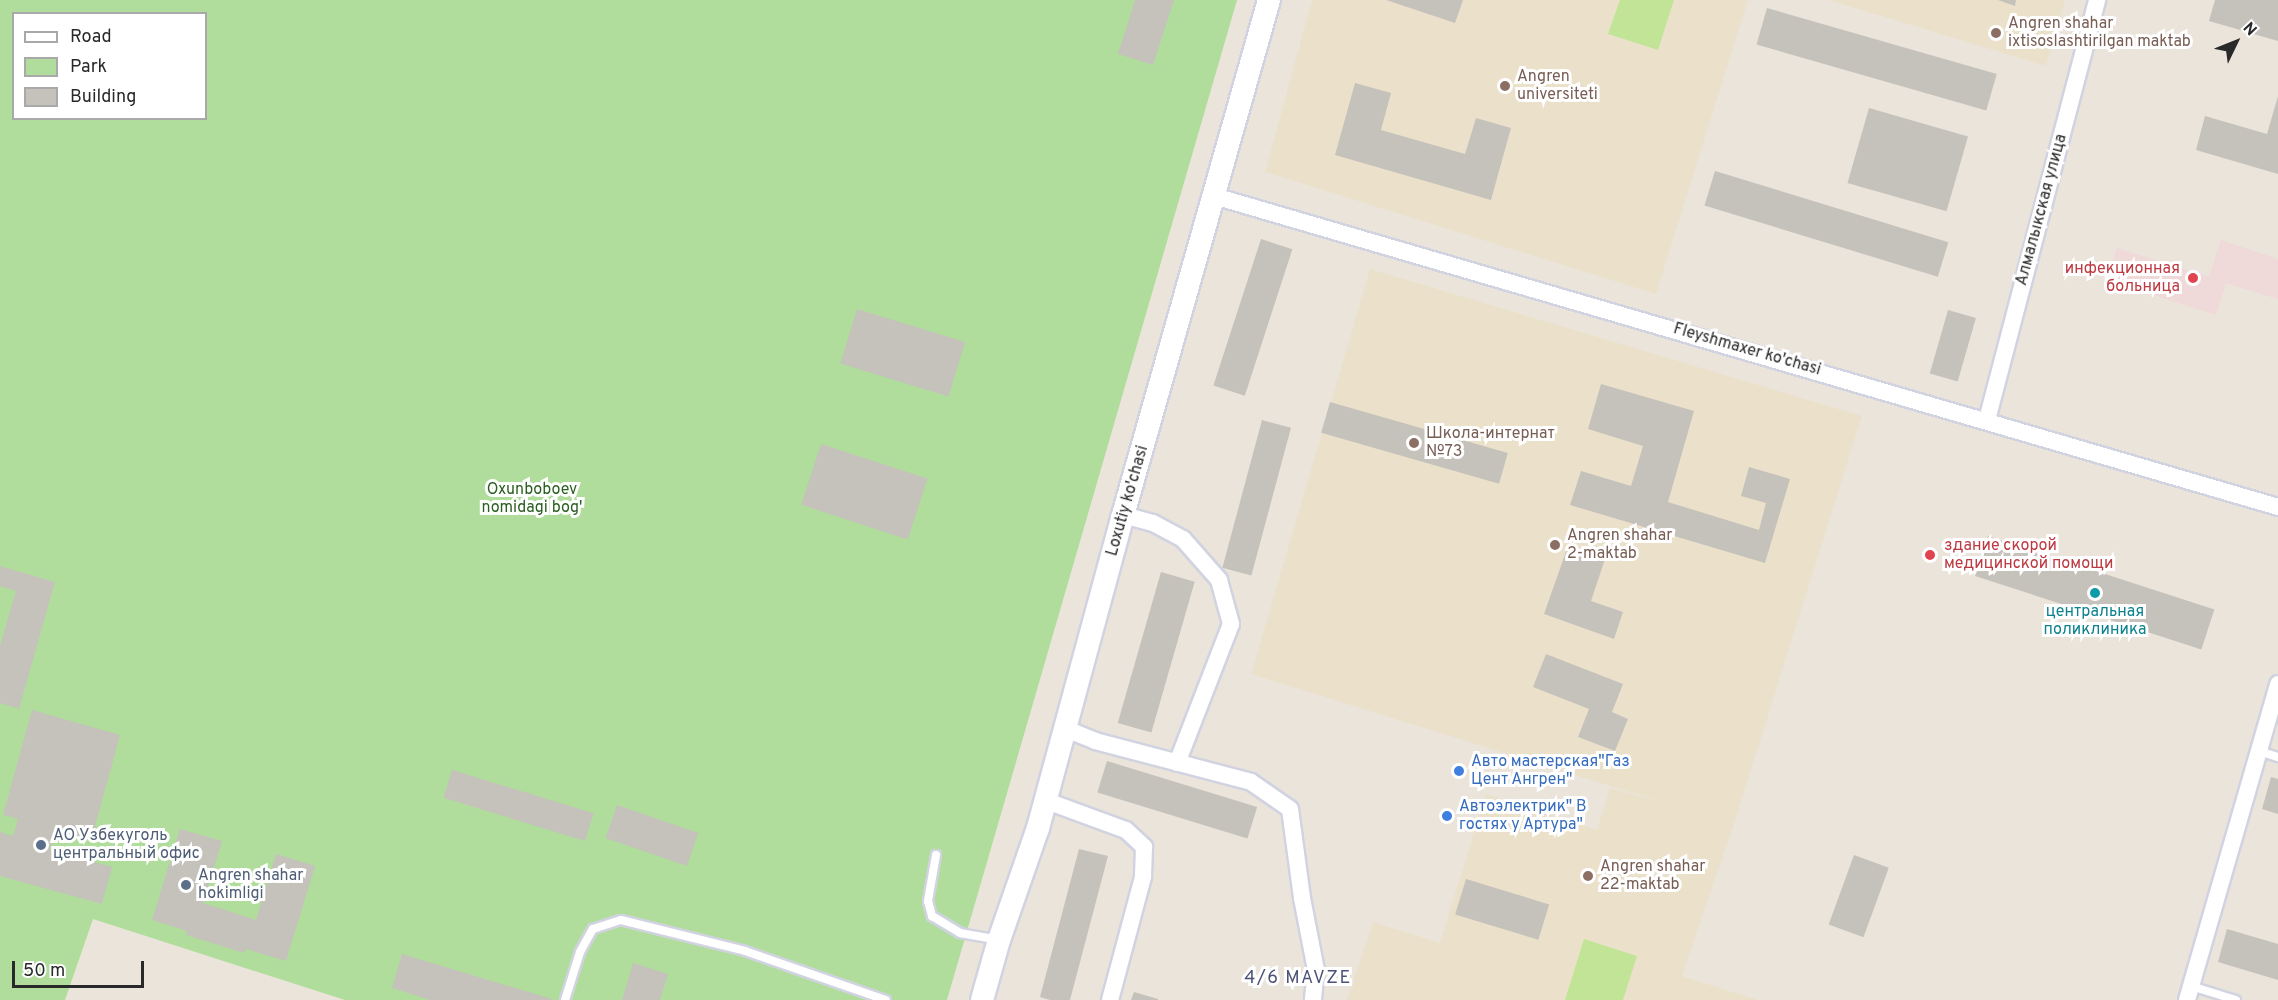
<!DOCTYPE html>
<meta charset="utf-8">
<style>
body{margin:0}
#map{position:relative;width:2278px;height:1000px;overflow:hidden;background:#eae4db;font-family:Overpass,sans-serif}
div>[style]{position:absolute}
.education>*{inset:0;background:#ebe1cb}
.medical>*{inset:0;background:#f0d9d9}
.green>*{inset:0;background:#b0dd9b}
.pitch>*{inset:0;background:#c1e497}
.building>*{inset:0;background:#c5c1bb;transform-origin:0 0}
.roads{filter:drop-shadow(2px 0 #d1d3e0) drop-shadow(-2px 0 #d1d3e0) drop-shadow(0 2px #d1d3e0) drop-shadow(0 -2px #d1d3e0)}
.lane>*{height:8px;margin:-4px;padding:0 4px;transform-origin:4px;border-radius:4px;background:#fff}
.street>*{height:16px;margin:-8px;padding:0 8px;transform-origin:8px;border-radius:8px;background:#fff}
.secondary>*{height:22px;margin:-11px;padding:0 11px;transform-origin:11px;border-radius:11px;background:#fff}
.dots>*{width:16px;height:16px;translate:-50% -50%;box-sizing:border-box;border:3px solid #fff;border-radius:50%}
span{translate:-50% -50%;white-space:nowrap;text-align:center;line-height:1.15;-webkit-text-stroke:6px #fff;paint-order:stroke}
.education-label{font-size:16px;color:#785e54}
.left{translate:0 -50%;text-align:left}
.street-label{font-size:16px;color:#292929}
.health-label{font-size:16px;color:#be3a42}
.right{translate:-100% -50%;text-align:right}
.park-label{font-size:16px;color:#2a5f1f}
.culture-label{font-size:16px;color:#0d838f}
.shop-label{font-size:16px;color:#366cbe}
.service-label{font-size:16px;color:#4e5e75}
.neighbourhood-label{font-size:18px;color:#4c5376;letter-spacing:1.5px}
.legend{position:absolute;left:12px;top:12px;width:195px;height:108px;box-sizing:border-box;background:#fff;border:2px solid #a9a9a9;margin:0;padding:8px 10px;list-style:none;font-size:18px;color:#292929}
.legend li{display:flex;align-items:center;gap:12px;height:30px}
.legend b{width:30px;border:2px solid #a9a9a9}
.north{position:absolute;left:2206px;top:12px;width:60px;height:60px;-webkit-text-stroke:4px #fff;paint-order:stroke;rotate:47deg;font-size:16px;font-weight:700;line-height:24px;text-align:center;color:#292929}
.north::after{content:'';display:block;margin:auto;width:21px;height:27px;background:#292929;clip-path:polygon(50% 0,100% 100%,50% 72%,0 100%)}
.scale{position:absolute;left:12px;top:961px;width:132px;height:27px;box-sizing:border-box;border:3px solid #292929;border-top:0;padding-left:8px;font-size:18px;line-height:21px;white-space:nowrap;color:#292929;-webkit-text-stroke:4px #fff;paint-order:stroke}
</style>
<div id="map">
<div class="education">
<i style="clip-path:polygon(1312px 0,1748px 0,1656px 294px,1265px 172px)"></i>
<i style="clip-path:polygon(1828px 0,2065px 0,2046px 66px)"></i>
<i style="clip-path:polygon(1370px 269px,1862px 416px,1734px 824px,1682px 976px,1758px 1000px,1347px 1000px,1373px 922px,1440px 943px,1486px 794px,1597px 830px,1610px 788px,1671px 805px,1251px 674px)"></i>
</div>
<div class="medical">
<i style="clip-path:polygon(2221px 240px,2278px 259px,2278px 299px,2226px 283px,2216px 315px,2107px 280px,2117px 248px,2209px 277px)"></i>
</div>
<div class="green">
<i style="clip-path:polygon(evenodd,0 0,1237px 0,947px 1000px,345px 1000px,93px 919px,65px 1000px,0 1000px,0 0,14px 14px,206px 14px,206px 118px,14px 118px,14px 14px)"></i>
</div>
<div class="pitch">
<i style="clip-path:polygon(1620px 0,1674px 0,1658px 50px,1608px 34px)"></i>
<i style="clip-path:polygon(1584px 939px,1637px 956px,1623px 1000px,1565px 1000px)"></i>
</div>
<div class="building">
<i style="clip-path:polygon(1135px 0,1174px 0,1153px 65px,1118px 54px)"></i>
<i style="clip-path:polygon(1386px 0,1463px 0,1455px 23px)"></i>
<i style="clip-path:polygon(1998px 0,2016px 0,2015px 6px)"></i>
<i style="clip-path:polygon(2215px 0,2278px 0,2278px 41px,2209px 21px)"></i>
<i style="left:1767px;top:8px;width:239px;height:38px;rotate:16deg"></i>
<i style="clip-path:polygon(1355px 83px,1391px 93px,1381px 130px,1465px 154px,1476px 118px,1511px 128px,1491px 200px,1335px 155px)"></i>
<i style="clip-path:polygon(2278px 96px,2278px 174px,2196px 150px,2205px 116px,2267px 134px)"></i>
<i style="left:1869px;top:108px;width:103px;height:78px;rotate:16deg"></i>
<i style="left:1715px;top:171px;width:244px;height:36px;rotate:17deg"></i>
<i style="left:1261px;top:239px;width:33px;height:154px;rotate:18deg"></i>
<i style="left:857px;top:309px;width:113px;height:57px;rotate:17deg"></i>
<i style="left:1948px;top:310px;width:29px;height:66px;rotate:16deg"></i>
<i style="clip-path:polygon(1601px 384px,1694px 411px,1668px 502px,1759px 530px,1766px 503px,1741px 496px,1749px 467px,1790px 479px,1765px 563px,1570px 505px,1581px 471px,1631px 486px,1643px 446px,1588px 429px)"></i>
<i style="left:1330px;top:402px;width:185px;height:32px;rotate:16deg"></i>
<i style="left:1262px;top:420px;width:30px;height:153px;rotate:15deg"></i>
<i style="left:821px;top:444px;width:112px;height:64px;rotate:18deg"></i>
<i style="left:1988px;top:536px;width:238px;height:42px;rotate:18deg"></i>
<i style="clip-path:polygon(1568px 546px,1605px 559px,1591px 601px,1623px 612px,1614px 639px,1544px 614px)"></i>
<i style="clip-path:polygon(0 566px,55px 582px,19px 709px,0 703px,0 646px,16px 591px,0 586px)"></i>
<i style="left:1161px;top:572px;width:35px;height:157px;rotate:16deg"></i>
<i style="clip-path:polygon(1546px 654px,1623px 684px,1612px 712px,1628px 719px,1615px 751px,1578px 737px,1589px 709px,1533px 687px)"></i>
<i style="clip-path:polygon(32px 710px,120px 735px,91px 841px,55px 831px,50px 850px,112px 867px,102px 904px,0 876px,0 832px,13px 836px,18px 819px,3px 815px)"></i>
<i style="left:1107px;top:761px;width:157px;height:33px;rotate:17deg"></i>
<i style="left:452px;top:770px;width:148px;height:29px;rotate:17deg"></i>
<i style="clip-path:polygon(2271px 777px,2278px 779px,2278px 814px,2262px 809px)"></i>
<i style="left:617px;top:805px;width:86px;height:35px;rotate:19deg"></i>
<i style="clip-path:polygon(180px 829px,222px 841px,203px 903px,256px 920px,276px 854px,315px 866px,286px 961px,246px 949px,244px 953px,186px 935px,187px 931px,152px 920px)"></i>
<i style="clip-path:polygon(1079px 849px,1108px 856px,1070px 1000px,1050px 1000px,1040px 997px)"></i>
<i style="left:1854px;top:855px;width:37px;height:74px;rotate:20deg"></i>
<i style="left:1466px;top:879px;width:87px;height:37px;rotate:17deg"></i>
<i style="clip-path:polygon(2227px 929px,2278px 944px,2278px 980px,2218px 962px)"></i>
<i style="clip-path:polygon(402px 954px,552px 999px,552px 1000px,430px 1000px,392px 988px)"></i>
<i style="clip-path:polygon(633px 963px,668px 974px,660px 1000px,622px 1000px)"></i>
<i style="clip-path:polygon(1134px 992px,1158px 999px,1158px 1000px,1131px 1000px)"></i>
</div>
<div class="roads">
<div class="lane">
<i style="left:2259px;top:751px;width:20px;rotate:18deg"></i>
<i style="left:936px;top:855px;width:47px;rotate:99.9deg"></i>
<i style="left:928px;top:901px;width:16px;rotate:75deg"></i>
<i style="left:932px;top:916px;width:33px;rotate:31deg"></i>
<i style="left:960px;top:933px;width:40px;rotate:10deg"></i>
<i style="left:2191px;top:986px;width:47px;rotate:17.3deg"></i>
<i style="left:565px;top:1000px;width:50px;rotate:-72.6deg"></i>
<i style="left:580px;top:952px;width:26px;rotate:-61deg"></i>
<i style="left:593px;top:929px;width:29px;rotate:-18deg"></i>
<i style="left:621px;top:920px;width:128px;rotate:14deg"></i>
<i style="left:745px;top:951px;width:149px;rotate:19.2deg"></i>
</div>
<div class="street">
<i style="left:1214px;top:196px;width:1109px;rotate:16.29deg"></i>
<i style="left:1987px;top:420px;width:434px;rotate:-75.3deg"></i>
<i style="left:1123px;top:515px;width:31px;rotate:15deg"></i>
<i style="left:1153px;top:523px;width:34px;rotate:28deg"></i>
<i style="left:1183px;top:539px;width:55px;rotate:48.7deg"></i>
<i style="left:1219px;top:580px;width:46px;rotate:74.7deg"></i>
<i style="left:1231px;top:624px;width:149px;rotate:111.2deg"></i>
<i style="left:1066px;top:729px;width:31px;rotate:22deg"></i>
<i style="left:1095px;top:741px;width:161px;rotate:14.7deg"></i>
<i style="left:1251px;top:782px;width:47px;rotate:34.7deg"></i>
<i style="left:1290px;top:809px;width:90px;rotate:82.3deg"></i>
<i style="left:1302px;top:898px;width:73px;rotate:79deg"></i>
<i style="left:1316px;top:970px;width:30px;rotate:96deg"></i>
<i style="left:1044px;top:800px;width:87px;rotate:20.1deg"></i>
<i style="left:1126px;top:830px;width:25px;rotate:43deg"></i>
<i style="left:1144px;top:847px;width:30px;rotate:92deg"></i>
<i style="left:1143px;top:877px;width:127px;rotate:105deg"></i>
<i style="left:2187px;top:1000px;width:329px;rotate:-73.9deg"></i>
</div>
<div class="secondary">
<i style="left:982px;top:1000px;width:62px;rotate:-74.2deg"></i>
<i style="left:999px;top:940px;width:119px;rotate:-70.8deg"></i>
<i style="left:1038px;top:828px;width:324px;rotate:-74.8deg"></i>
<i style="left:1123px;top:515px;width:535px;rotate:-74.17deg"></i>
</div>
</div>
<div class="dots">
<i style="left:1996px;top:33px;background:#8d6e63"></i>
<i style="left:1505px;top:86px;background:#8d6e63"></i>
<i style="left:2193px;top:278px;background:#e0444e"></i>
<i style="left:1414px;top:443px;background:#8d6e63"></i>
<i style="left:1555px;top:545px;background:#8d6e63"></i>
<i style="left:1930px;top:555px;background:#e0444e"></i>
<i style="left:2095px;top:593px;background:#0f9aa8"></i>
<i style="left:1459px;top:771px;background:#3f7fe0"></i>
<i style="left:1447px;top:816px;background:#3f7fe0"></i>
<i style="left:41px;top:845px;background:#5c6f8a"></i>
<i style="left:1588px;top:876px;background:#8d6e63"></i>
<i style="left:186px;top:885px;background:#5c6f8a"></i>
</div>
<div class="education-label">
<span class="left" style="left:2008px;top:33px">Angren shahar<br>ixtisoslashtirilgan maktab</span>
<span class="left" style="left:1517px;top:86px">Angren<br>universiteti</span>
<span class="left" style="left:1426px;top:443px">Школа-интернат<br>№73</span>
<span class="left" style="left:1567px;top:545px">Angren shahar<br>2-maktab</span>
<span class="left" style="left:1600px;top:876px">Angren shahar<br>22-maktab</span>
</div>
<div class="street-label">
<span style="left:2042px;top:210px;rotate:-75deg">Алмалыкская улица</span>
<span style="left:1747px;top:350px;rotate:16deg">Fleyshmaxer ko'chasi</span>
<span style="left:1128px;top:501px;rotate:-74deg">Loxutiy ko'chasi</span>
</div>
<div class="health-label">
<span class="right" style="left:2180px;top:278px">инфекционная<br>больница</span>
<span class="left" style="left:1944px;top:555px">здание скорой<br>медицинской помощи</span>
</div>
<div class="park-label">
<span style="left:532px;top:499px">Oxunboboev<br>nomidagi bog'</span>
</div>
<div class="culture-label">
<span style="left:2095px;top:621px">центральная<br>поликлиника</span>
</div>
<div class="shop-label">
<span class="left" style="left:1471px;top:771px">Авто мастерская"Газ<br>Цент Ангрен"</span>
<span class="left" style="left:1459px;top:816px">Автоэлектрик" В<br>гостях у Артура"</span>
</div>
<div class="service-label">
<span class="left" style="left:53px;top:845px">АО Узбекуголь<br>центральный офис</span>
<span class="left" style="left:198px;top:885px">Angren shahar<br>hokimligi</span>
</div>
<div class="neighbourhood-label">
<span style="left:1298px;top:979px">4/6 MAVZE</span>
</div>
<ul class="legend">
<li><b style="height:8px;background:#fff"></b>Road</li>
<li><b style="height:16px;background:#b0dd9b"></b>Park</li>
<li><b style="height:16px;background:#c5c1bb"></b>Building</li>
</ul>
<div class="north">N</div>
<div class="scale">50 m</div>
</div>
